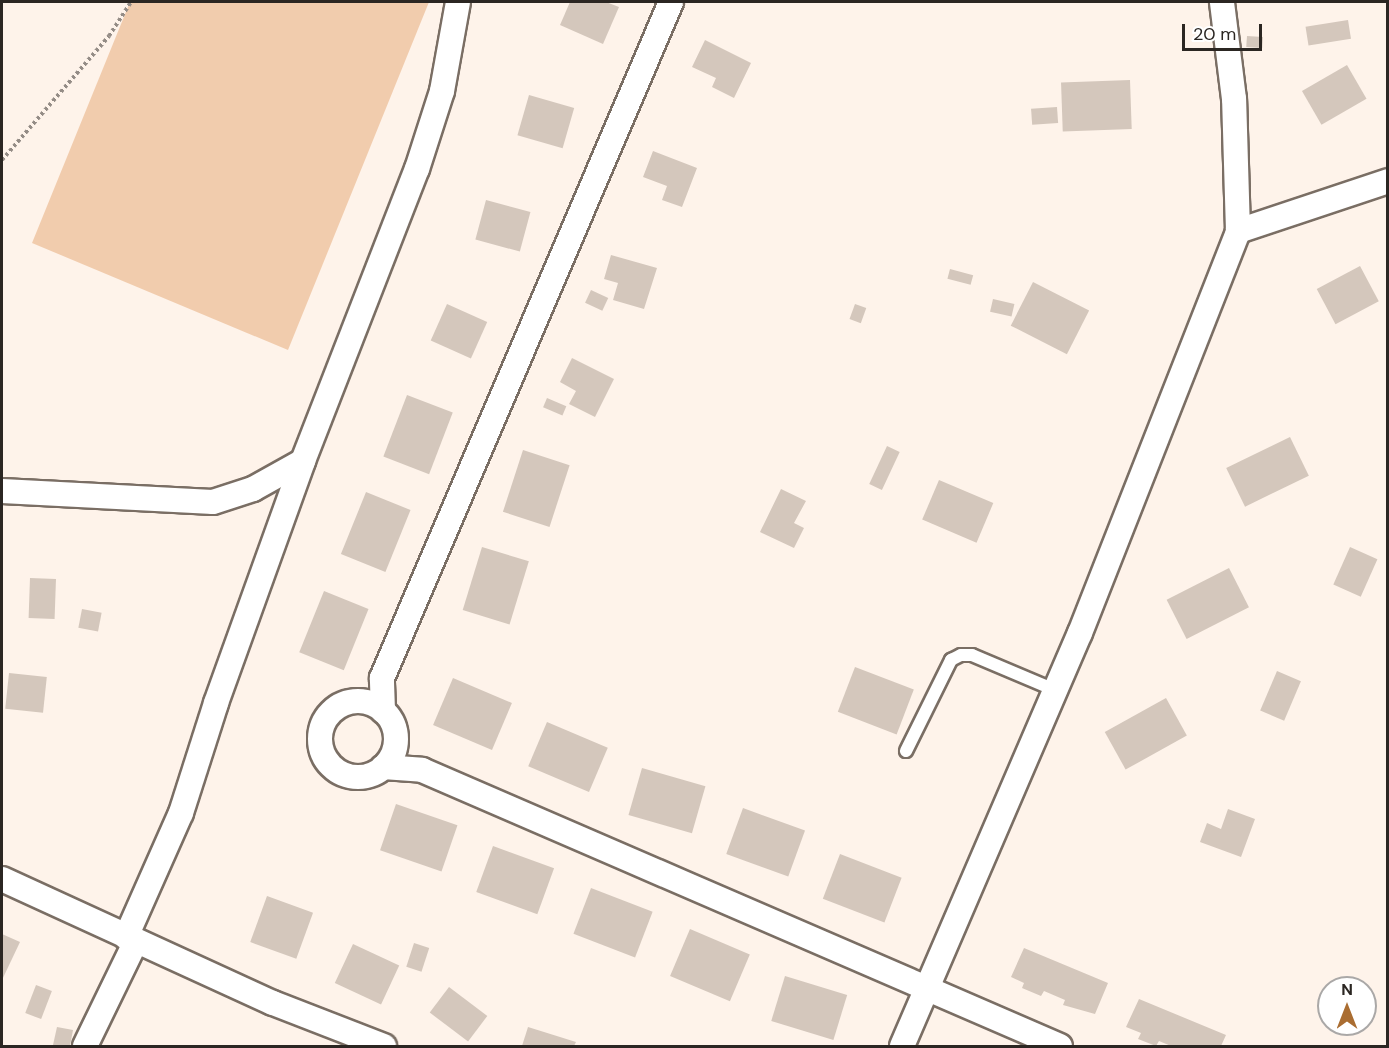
<!DOCTYPE html>
<style>
body{margin:0}
#map{position:relative;width:1389px;height:1048px;overflow:hidden;background:#fef3ea;font-family:"DM Sans",sans-serif}
div>[style]{position:absolute}
.green>*{inset:0;background:#f1ccad}
.building>*{inset:0;background:#d4c7bc;transform-origin:0 0}
.path>*{height:4px;margin-top:-2px;transform-origin:0;background:repeating-linear-gradient(90deg,#948c86 0 3px,transparent 0 6px)}
.roads{filter:drop-shadow(2px 0 #7a6e64) drop-shadow(-2px 0 #7a6e64) drop-shadow(0 2px #7a6e64) drop-shadow(0 -2px #7a6e64)}
.lane>*{height:12px;margin:-6px;padding:0 6px;transform-origin:6px;border-radius:6px;background:#fff}
.street>*{height:24px;margin:-12px;padding:0 12px;transform-origin:12px;border-radius:12px;background:#fff}
.street>.ring{margin:-12px;padding:0;box-sizing:content-box;background:none;border:24px solid #fff;border-radius:50%}
span{translate:-50% -50%;white-space:nowrap;text-align:center;line-height:1.15;-webkit-text-stroke:4.5px #fff;paint-order:stroke}
.frame{position:absolute;inset:0;border:3px solid #2b2622;pointer-events:none}
.north{position:absolute;left:1317px;top:976px;width:60px;height:60px;box-sizing:border-box;background:#fff;border:2px solid #aaa8a7;border-radius:50%;rotate:0deg;font-size:16px;font-weight:700;line-height:24px;text-align:center;color:#2b2622}
.north::after{content:'';display:block;margin:auto;width:21px;height:27px;background:#aa6d31;clip-path:polygon(50% 0,100% 100%,50% 72%,0 100%)}
.scale{position:absolute;left:1182px;top:24px;width:80px;height:27px;box-sizing:border-box;border:3px solid #2b2622;border-top:0;padding-left:8px;font-size:18px;line-height:21px;white-space:nowrap;color:#2b2622;-webkit-text-stroke:4px #fff;paint-order:stroke}
</style>
<div id="map">
<div class="green">
<i style="clip-path:polygon(130px 2px,429px 2px,288px 350px,32px 243px)"></i>
</div>
<div class="building">
<i style="clip-path:polygon(570px 2px,606px 2px,619px 7px,603px 44px,560px 25px)"></i>
<i style="left:1348px;top:20px;width:19px;height:43px;rotate:81deg"></i>
<i style="left:1247px;top:36px;width:16px;height:11px;rotate:4deg"></i>
<i style="clip-path:polygon(705px 40px,751px 63px,734px 98px,712px 87px,716px 78px,692px 67px)"></i>
<i style="left:1347px;top:65px;width:39px;height:52px;rotate:60deg"></i>
<i style="left:1130px;top:80px;width:49px;height:69px;rotate:88deg"></i>
<i style="left:529px;top:95px;width:47px;height:42px;rotate:16deg"></i>
<i style="left:1057px;top:107px;width:16px;height:26px;rotate:86deg"></i>
<i style="clip-path:polygon(653px 151px,697px 168px,682px 207px,662px 200px,667px 186px,643px 177px)"></i>
<i style="left:486px;top:200px;width:46px;height:41px;rotate:15deg"></i>
<i style="clip-path:polygon(611px 255px,657px 268px,644px 309px,613px 300px,618px 283px,604px 279px)"></i>
<i style="left:1360px;top:266px;width:40px;height:49px;rotate:62deg"></i>
<i style="left:950px;top:269px;width:24px;height:10px;rotate:15deg"></i>
<i style="left:1033px;top:282px;width:63px;height:49px;rotate:27deg"></i>
<i style="left:591px;top:290px;width:19px;height:14px;rotate:25deg"></i>
<i style="left:993px;top:299px;width:22px;height:13px;rotate:13deg"></i>
<i style="left:447px;top:304px;width:44px;height:40px;rotate:24deg"></i>
<i style="left:855px;top:304px;width:12px;height:16px;rotate:20deg"></i>
<i style="clip-path:polygon(572px 358px,614px 379px,595px 417px,569px 404px,576px 391px,560px 382px)"></i>
<i style="left:407px;top:395px;width:49px;height:66px;rotate:21deg"></i>
<i style="left:547px;top:398px;width:21px;height:10px;rotate:23deg"></i>
<i style="left:1290px;top:437px;width:43px;height:71px;rotate:64deg"></i>
<i style="left:887px;top:446px;width:14px;height:42px;rotate:25deg"></i>
<i style="left:523px;top:450px;width:49px;height:65px;rotate:18deg"></i>
<i style="left:939px;top:480px;width:59px;height:43px;rotate:23deg"></i>
<i style="clip-path:polygon(781px 489px,806px 501px,794px 523px,804px 528px,794px 548px,760px 532px)"></i>
<i style="left:366px;top:492px;width:48px;height:67px;rotate:22deg"></i>
<i style="left:482px;top:547px;width:49px;height:66px;rotate:17deg"></i>
<i style="left:1350px;top:547px;width:30px;height:41px;rotate:24deg"></i>
<i style="left:1229px;top:568px;width:44px;height:70px;rotate:63deg"></i>
<i style="left:30px;top:578px;width:26px;height:40px;rotate:2deg"></i>
<i style="left:324px;top:591px;width:48px;height:66px;rotate:22deg"></i>
<i style="left:82px;top:609px;width:20px;height:19px;rotate:11deg"></i>
<i style="left:855px;top:667px;width:63px;height:48px;rotate:21deg"></i>
<i style="left:1277px;top:671px;width:26px;height:43px;rotate:23deg"></i>
<i style="left:9px;top:673px;width:38px;height:36px;rotate:6deg"></i>
<i style="left:453px;top:678px;width:64px;height:51px;rotate:23deg"></i>
<i style="left:1166px;top:698px;width:43px;height:70px;rotate:61deg"></i>
<i style="left:547px;top:722px;width:66px;height:48px;rotate:23deg"></i>
<i style="left:642px;top:768px;width:66px;height:49px;rotate:16deg"></i>
<i style="left:396px;top:804px;width:65px;height:49px;rotate:19deg"></i>
<i style="left:743px;top:808px;width:66px;height:49px;rotate:20deg"></i>
<i style="clip-path:polygon(1228px 809px,1255px 819px,1241px 857px,1200px 842px,1207px 823px,1221px 829px)"></i>
<i style="left:493px;top:846px;width:65px;height:49px;rotate:20deg"></i>
<i style="left:840px;top:854px;width:66px;height:48px;rotate:21deg"></i>
<i style="left:591px;top:888px;width:66px;height:49px;rotate:21deg"></i>
<i style="left:267px;top:896px;width:49px;height:49px;rotate:20deg"></i>
<i style="left:690px;top:929px;width:65px;height:51px;rotate:23deg"></i>
<i style="clip-path:polygon(2px 934px,20px 942px,2px 980px)"></i>
<i style="left:414px;top:943px;width:16px;height:25px;rotate:18deg"></i>
<i style="left:353px;top:944px;width:51px;height:43px;rotate:25deg"></i>
<i style="clip-path:polygon(1024px 948px,1108px 983px,1095px 1014px,1063px 1005px,1065px 1000px,1044px 991px,1041px 996px,1022px 988px,1024px 983px,1011px 977px)"></i>
<i style="left:785px;top:976px;width:65px;height:47px;rotate:17deg"></i>
<i style="left:36px;top:985px;width:17px;height:30px;rotate:21deg"></i>
<i style="left:449px;top:987px;width:48px;height:32px;rotate:37deg"></i>
<i style="clip-path:polygon(1139px 999px,1226px 1035px,1221px 1046px,1171px 1046px,1159px 1041px,1156px 1046px,1138px 1039px,1141px 1033px,1126px 1027px)"></i>
<i style="clip-path:polygon(57px 1027px,73px 1030px,70px 1046px,53px 1045px)"></i>
<i style="clip-path:polygon(528px 1027px,576px 1042px,574px 1046px,522px 1046px)"></i>
</div>
<div class="path">
<i style="left:2px;top:160px;width:164px;rotate:-49.2deg"></i>
<i style="left:109px;top:36px;width:40px;rotate:-57.1deg"></i>
</div>
<div class="roads">
<div class="lane">
<i style="left:906px;top:751px;width:102px;rotate:-63.7deg"></i>
<i style="left:951px;top:660px;width:11px;rotate:-27deg"></i>
<i style="left:961px;top:655px;width:11px"></i>
<i style="left:972px;top:655px;width:90px;rotate:22.9deg"></i>
</div>
<div class="street">
<i style="left:1238px;top:231px;width:158px;rotate:-18.4deg"></i>
<i style="left:2px;top:491px;width:211px;rotate:3deg"></i>
<i style="left:213px;top:502px;width:42px;rotate:-18deg"></i>
<i style="left:253px;top:489px;width:57px;rotate:-29.2deg"></i>
<i class="ring" style="left:320px;top:701px;width:52px;height:52px"></i>
<i style="left:383px;top:711px;width:33px;rotate:-92deg"></i>
<i style="left:382px;top:678px;width:735px;rotate:-66.85deg"></i>
<i style="left:383px;top:767px;width:39px;rotate:4deg"></i>
<i style="left:422px;top:770px;width:695px;rotate:23.39deg"></i>
<i style="left:2px;top:879px;width:298px;rotate:24.6deg"></i>
<i style="left:273px;top:1003px;width:119px;rotate:21.2deg"></i>
<i style="left:126px;top:937px;width:136px;rotate:-66.1deg"></i>
<i style="left:181px;top:813px;width:115px;rotate:-72.3deg"></i>
<i style="left:216px;top:703px;width:257px;rotate:-70.2deg"></i>
<i style="left:303px;top:461px;width:313px;rotate:-68.7deg"></i>
<i style="left:417px;top:169px;width:82px;rotate:-72.2deg"></i>
<i style="left:442px;top:91px;width:90px;rotate:-79.8deg"></i>
<i style="left:85px;top:1046px;width:117px;rotate:-64.1deg"></i>
<i style="left:902px;top:1046px;width:450px;rotate:-66.7deg"></i>
<i style="left:1080px;top:633px;width:432px;rotate:-68.5deg"></i>
<i style="left:1238px;top:231px;width:132px;rotate:-91.7deg"></i>
<i style="left:1234px;top:99px;width:98px;rotate:-97.1deg"></i>
</div>
</div>
<div class="frame"></div>
<div class="north">N</div>
<div class="scale">20 m</div>
</div>
